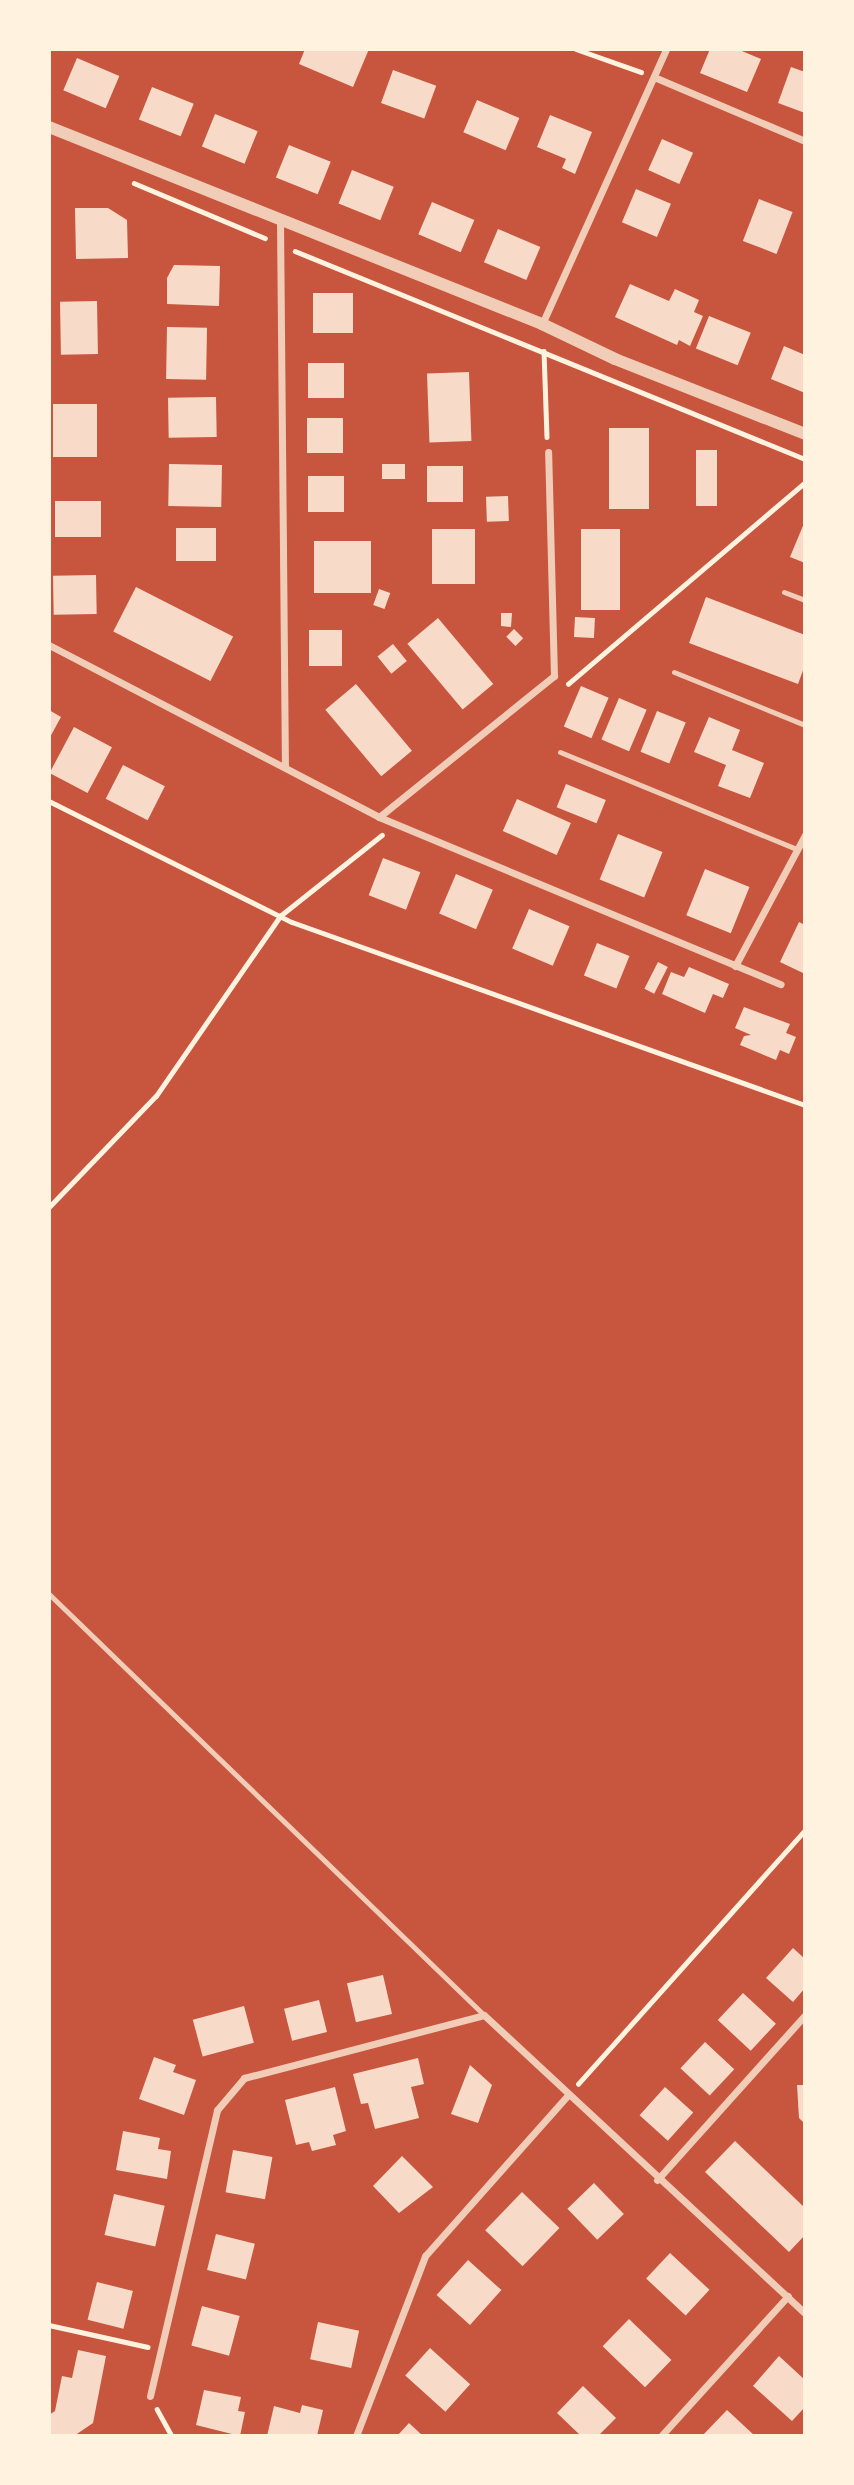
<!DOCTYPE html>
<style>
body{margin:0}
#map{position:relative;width:854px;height:2485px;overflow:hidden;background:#c8553d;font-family:Helvetica,sans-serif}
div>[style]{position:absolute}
.building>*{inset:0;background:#f7dbc8;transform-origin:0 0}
.path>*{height:4.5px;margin:-2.25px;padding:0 2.25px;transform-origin:2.25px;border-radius:2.25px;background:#fff3e0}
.service>*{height:5px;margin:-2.5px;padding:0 2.5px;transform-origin:2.5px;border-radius:2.5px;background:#f1ccb7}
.minor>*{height:7px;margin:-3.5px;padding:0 3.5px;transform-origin:3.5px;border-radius:3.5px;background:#f1ccb7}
.tertiary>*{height:12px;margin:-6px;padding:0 6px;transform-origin:6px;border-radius:6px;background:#f1ccb7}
span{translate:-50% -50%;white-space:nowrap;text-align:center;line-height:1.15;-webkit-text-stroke:5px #fff3e0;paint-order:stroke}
.frame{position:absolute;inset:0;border:51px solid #fff3e0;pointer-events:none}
</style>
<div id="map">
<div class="building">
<i style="clip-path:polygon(305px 49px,369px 49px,353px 87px,299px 64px)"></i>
<i style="clip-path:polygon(710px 49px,737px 49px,761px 59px,747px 92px,700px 73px)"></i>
<i style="left:77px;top:58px;width:46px;height:35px;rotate:23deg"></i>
<i style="clip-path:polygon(791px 67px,805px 72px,805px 113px,778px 103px)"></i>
<i style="left:393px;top:70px;width:46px;height:35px;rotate:20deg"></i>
<i style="left:152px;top:87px;width:45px;height:35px;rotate:22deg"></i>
<i style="left:477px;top:100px;width:46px;height:35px;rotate:23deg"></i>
<i style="left:215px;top:114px;width:46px;height:35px;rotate:22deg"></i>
<i style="clip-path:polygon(550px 115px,592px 132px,575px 174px,562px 168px,566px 159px,537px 147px)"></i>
<i style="left:662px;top:139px;width:34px;height:34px;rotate:24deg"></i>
<i style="left:289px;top:145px;width:45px;height:35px;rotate:22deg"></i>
<i style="left:352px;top:170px;width:45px;height:36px;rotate:22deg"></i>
<i style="left:636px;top:189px;width:38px;height:36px;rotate:23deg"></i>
<i style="left:759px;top:199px;width:36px;height:45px;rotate:21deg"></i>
<i style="left:432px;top:202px;width:46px;height:35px;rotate:23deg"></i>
<i style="clip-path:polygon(75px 208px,108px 208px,127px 220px,128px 258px,76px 259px)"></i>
<i style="left:498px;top:229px;width:46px;height:36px;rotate:23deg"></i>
<i style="clip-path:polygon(174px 265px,220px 266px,219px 306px,167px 304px,167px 278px)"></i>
<i style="clip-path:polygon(630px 284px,669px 301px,675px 289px,699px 300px,694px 312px,703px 316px,690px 346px,679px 340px,677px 345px,615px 317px)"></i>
<i style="left:313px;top:293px;width:40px;height:40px"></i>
<i style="left:97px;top:301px;width:53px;height:37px;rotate:89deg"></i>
<i style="left:709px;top:316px;width:45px;height:35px;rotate:22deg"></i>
<i style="left:167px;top:327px;width:40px;height:52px;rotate:1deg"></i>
<i style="clip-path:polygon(784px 346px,805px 355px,805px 393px,771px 379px)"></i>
<i style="left:308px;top:363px;width:36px;height:35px"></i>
<i style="left:469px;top:372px;width:69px;height:42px;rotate:88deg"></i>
<i style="left:216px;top:397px;width:40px;height:48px;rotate:89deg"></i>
<i style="left:53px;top:404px;width:44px;height:53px"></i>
<i style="left:307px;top:418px;width:36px;height:35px"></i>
<i style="left:609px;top:428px;width:40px;height:81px"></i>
<i style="left:696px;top:450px;width:21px;height:56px"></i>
<i style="left:169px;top:464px;width:53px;height:42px;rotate:1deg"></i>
<i style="left:382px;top:464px;width:23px;height:15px"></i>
<i style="left:463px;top:466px;width:36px;height:36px;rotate:90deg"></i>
<i style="left:308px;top:476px;width:36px;height:36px"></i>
<i style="left:508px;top:496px;width:25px;height:22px;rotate:88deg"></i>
<i style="left:55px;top:501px;width:46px;height:36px"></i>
<i style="clip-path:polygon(805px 521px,805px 563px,790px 557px)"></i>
<i style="left:176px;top:528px;width:40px;height:33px"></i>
<i style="left:432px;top:529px;width:43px;height:55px"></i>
<i style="left:581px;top:529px;width:39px;height:81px"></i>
<i style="left:314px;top:541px;width:57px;height:52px"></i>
<i style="left:96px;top:575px;width:39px;height:43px;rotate:89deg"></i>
<i style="left:136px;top:587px;width:109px;height:50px;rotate:27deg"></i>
<i style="left:379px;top:589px;width:12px;height:17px;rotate:20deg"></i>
<i style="clip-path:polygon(706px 597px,805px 635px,805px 665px,798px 684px,689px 643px)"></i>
<i style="clip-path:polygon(501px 613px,512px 613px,511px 627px,501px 626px)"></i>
<i style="left:575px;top:617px;width:20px;height:20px;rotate:3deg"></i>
<i style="left:438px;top:618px;width:86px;height:40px;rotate:50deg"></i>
<i style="left:514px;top:629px;width:13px;height:11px;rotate:45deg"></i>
<i style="left:309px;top:630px;width:33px;height:36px"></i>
<i style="left:393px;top:644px;width:22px;height:20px;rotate:51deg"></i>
<i style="left:356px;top:684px;width:87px;height:40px;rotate:50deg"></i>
<i style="left:581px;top:686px;width:30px;height:44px;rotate:23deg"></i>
<i style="left:619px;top:698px;width:30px;height:45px;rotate:23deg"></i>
<i style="clip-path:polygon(49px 710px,61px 717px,49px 739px)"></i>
<i style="left:657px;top:711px;width:31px;height:44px;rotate:22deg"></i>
<i style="clip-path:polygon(709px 717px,740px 730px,732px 750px,764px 763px,750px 798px,718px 786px,726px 765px,694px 752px)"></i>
<i style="left:74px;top:727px;width:43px;height:52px;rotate:28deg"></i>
<i style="left:123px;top:765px;width:47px;height:38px;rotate:27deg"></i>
<i style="left:566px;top:784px;width:43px;height:25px;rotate:22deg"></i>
<i style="left:517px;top:799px;width:59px;height:35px;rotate:24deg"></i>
<i style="left:618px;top:834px;width:48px;height:49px;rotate:22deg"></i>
<i style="left:383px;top:858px;width:40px;height:40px;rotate:21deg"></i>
<i style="left:705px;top:869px;width:48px;height:50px;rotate:22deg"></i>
<i style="left:456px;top:874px;width:40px;height:43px;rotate:23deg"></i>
<i style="left:529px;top:909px;width:44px;height:43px;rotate:23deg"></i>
<i style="clip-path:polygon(799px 922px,805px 925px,805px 974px,780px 962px)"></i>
<i style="left:597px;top:943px;width:35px;height:35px;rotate:22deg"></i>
<i style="left:658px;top:962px;width:11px;height:30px;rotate:27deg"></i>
<i style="clip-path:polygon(689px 967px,729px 984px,723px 998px,713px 994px,705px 1013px,662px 994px,671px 972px,684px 977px)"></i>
<i style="clip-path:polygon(744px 1007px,790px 1024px,786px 1033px,796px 1037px,789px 1054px,780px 1050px,776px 1060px,740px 1045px,744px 1036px,751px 1035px,735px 1028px)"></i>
<i style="clip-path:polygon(793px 1948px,805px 1959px,805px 1988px,793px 2002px,766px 1978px)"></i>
<i style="left:383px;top:1975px;width:40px;height:37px;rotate:77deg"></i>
<i style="left:743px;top:1993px;width:45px;height:37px;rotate:43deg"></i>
<i style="left:319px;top:2000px;width:33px;height:36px;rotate:76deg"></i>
<i style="left:244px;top:2006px;width:38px;height:53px;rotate:75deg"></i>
<i style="left:705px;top:2042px;width:40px;height:36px;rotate:43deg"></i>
<i style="clip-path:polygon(154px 2057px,176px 2065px,173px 2072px,196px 2080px,184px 2115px,139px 2099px)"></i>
<i style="clip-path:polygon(418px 2058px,424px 2084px,411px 2087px,419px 2118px,375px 2129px,368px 2103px,361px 2104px,353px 2074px)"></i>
<i style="clip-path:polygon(470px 2065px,492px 2085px,478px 2123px,451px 2114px)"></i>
<i style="clip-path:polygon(797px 2085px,805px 2085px,805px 2124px,799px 2118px)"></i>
<i style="clip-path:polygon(335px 2087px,346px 2131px,333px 2135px,336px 2145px,312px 2151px,309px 2142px,296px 2145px,285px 2100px)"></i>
<i style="left:665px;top:2087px;width:38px;height:38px;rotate:42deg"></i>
<i style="clip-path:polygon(123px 2131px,160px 2138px,158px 2149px,171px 2151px,167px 2179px,116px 2170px)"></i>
<i style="clip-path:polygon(735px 2141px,805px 2208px,805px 2235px,789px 2252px,705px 2172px)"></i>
<i style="left:233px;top:2150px;width:40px;height:43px;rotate:10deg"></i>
<i style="clip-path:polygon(402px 2156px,433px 2187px,399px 2213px,373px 2186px)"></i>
<i style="left:594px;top:2183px;width:43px;height:37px;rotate:46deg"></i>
<i style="left:522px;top:2192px;width:52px;height:53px;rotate:44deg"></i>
<i style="left:114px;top:2194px;width:52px;height:42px;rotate:13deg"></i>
<i style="left:216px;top:2234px;width:40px;height:37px;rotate:14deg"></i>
<i style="left:670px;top:2253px;width:54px;height:35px;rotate:43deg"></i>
<i style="left:468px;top:2260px;width:45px;height:47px;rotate:42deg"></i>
<i style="left:97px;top:2282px;width:37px;height:39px;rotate:14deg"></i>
<i style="left:202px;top:2306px;width:39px;height:41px;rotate:15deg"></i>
<i style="left:629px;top:2319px;width:59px;height:38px;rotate:44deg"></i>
<i style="left:318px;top:2322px;width:42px;height:38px;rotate:12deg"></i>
<i style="left:430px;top:2348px;width:54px;height:37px;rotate:42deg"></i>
<i style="clip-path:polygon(78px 2350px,106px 2356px,93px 2423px,74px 2436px,49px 2436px,49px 2415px,55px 2411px,62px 2376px,72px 2378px)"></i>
<i style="clip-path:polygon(779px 2356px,805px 2380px,805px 2407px,792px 2421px,753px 2386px)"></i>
<i style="clip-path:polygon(583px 2386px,616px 2418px,598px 2436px,581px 2436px,557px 2413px)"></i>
<i style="clip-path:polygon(204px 2390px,241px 2397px,238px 2411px,245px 2412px,240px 2436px,196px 2425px)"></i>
<i style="clip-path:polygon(302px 2405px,323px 2410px,317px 2436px,267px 2436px,274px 2406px,300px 2413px)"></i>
<i style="clip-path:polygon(727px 2410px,755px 2436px,702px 2436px)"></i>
<i style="clip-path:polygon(409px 2423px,423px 2436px,397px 2436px)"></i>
</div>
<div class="path">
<i style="left:576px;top:49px;width:69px;rotate:19.5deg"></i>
<i style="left:134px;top:183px;width:142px;rotate:22.8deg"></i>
<i style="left:295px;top:251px;width:551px;rotate:22.19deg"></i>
<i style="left:544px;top:351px;width:86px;rotate:88deg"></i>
<i style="left:568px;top:684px;width:311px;rotate:-40.4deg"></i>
<i style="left:49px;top:801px;width:271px;rotate:26.5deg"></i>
<i style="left:292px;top:922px;width:545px;rotate:19.63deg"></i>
<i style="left:49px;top:1207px;width:154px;rotate:-46.1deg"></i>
<i style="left:156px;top:1096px;width:219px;rotate:-55.4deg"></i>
<i style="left:280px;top:916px;width:130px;rotate:-38.5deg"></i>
<i style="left:578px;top:2084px;width:341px;rotate:-48.2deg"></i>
<i style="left:49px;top:2325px;width:101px;rotate:12.5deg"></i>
<i style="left:157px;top:2409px;width:31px;rotate:61deg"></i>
</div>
<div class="service">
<i style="left:784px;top:592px;width:22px;rotate:21deg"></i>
<i style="left:674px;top:672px;width:141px;rotate:22deg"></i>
<i style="left:560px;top:752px;width:256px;rotate:22.3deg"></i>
<i style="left:49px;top:1594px;width:605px;rotate:44.06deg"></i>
</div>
<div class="minor">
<i style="left:654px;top:77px;width:164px;rotate:23deg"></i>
<i style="left:280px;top:220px;width:547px;rotate:89.48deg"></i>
<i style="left:542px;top:324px;width:302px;rotate:-65.7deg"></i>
<i style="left:49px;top:645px;width:372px;rotate:27.5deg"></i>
<i style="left:379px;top:817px;width:435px;rotate:22.6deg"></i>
<i style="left:379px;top:817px;width:225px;rotate:-38.9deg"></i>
<i style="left:554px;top:676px;width:224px;rotate:-91.5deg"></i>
<i style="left:735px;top:966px;width:149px;rotate:-61.9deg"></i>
<i style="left:657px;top:2180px;width:222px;rotate:-48.1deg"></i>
<i style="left:150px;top:2396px;width:294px;rotate:-76.8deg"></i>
<i style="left:217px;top:2110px;width:42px;rotate:-49.8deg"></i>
<i style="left:244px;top:2078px;width:248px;rotate:-14.7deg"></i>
<i style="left:484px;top:2015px;width:438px;rotate:42.9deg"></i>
<i style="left:356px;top:2436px;width:193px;rotate:-69deg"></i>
<i style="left:425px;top:2256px;width:215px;rotate:-48.4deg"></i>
<i style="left:661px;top:2436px;width:189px;rotate:-47.8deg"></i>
</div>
<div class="tertiary">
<i style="left:49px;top:127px;width:531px;rotate:21.78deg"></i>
<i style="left:542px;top:324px;width:81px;rotate:25.6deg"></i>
<i style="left:615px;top:359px;width:204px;rotate:21.5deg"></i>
</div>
<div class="frame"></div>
</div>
